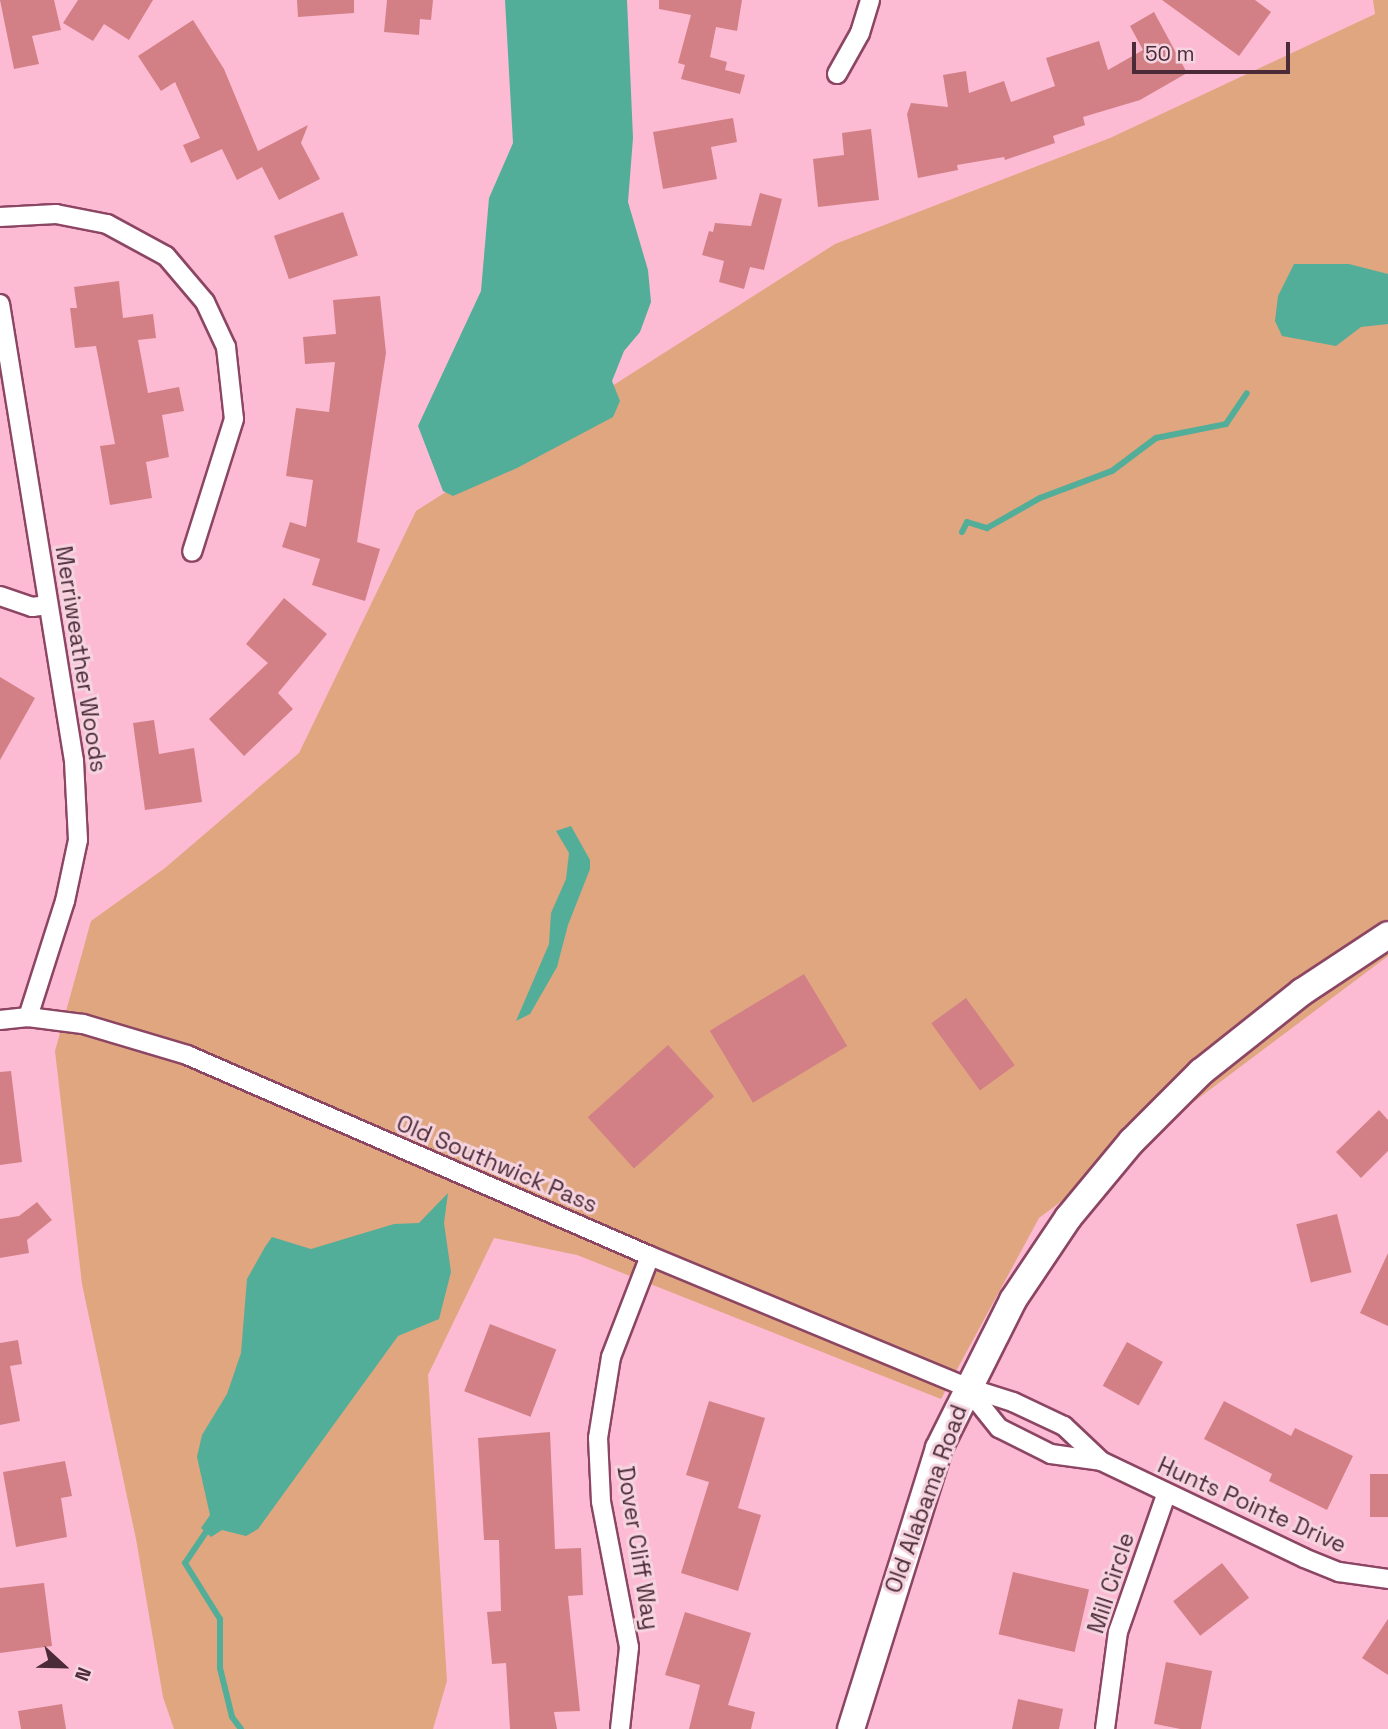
<!DOCTYPE html>
<style>
body{margin:0}
#map{position:relative;width:1388px;height:1729px;overflow:hidden;background:#fcbbd3;font-family:"Space Grotesk",sans-serif}
div>[style]{position:absolute}
.green>*{inset:0;background:#dfa680}
.water>*{inset:0;background:#52ae98}
.stream>*{height:6px;margin:-3px;padding:0 3px;transform-origin:3px;border-radius:3px;background:#52ae98}
.building>*{inset:0;background:#d28086;transform-origin:0 0}
.roads{filter:drop-shadow(2px 0 #8c4663) drop-shadow(-2px 0 #8c4663) drop-shadow(0 2px #8c4663) drop-shadow(0 -2px #8c4663)}
.minor>*{height:18px;margin:-9px;padding:0 9px;transform-origin:9px;border-radius:9px;background:#fff}
.secondary>*{height:26px;margin:-13px;padding:0 13px;transform-origin:13px;border-radius:13px;background:#fff}
span{translate:-50% -50%;white-space:nowrap;text-align:center;line-height:1.15;-webkit-text-stroke:6px #f5d3df;paint-order:stroke}
.street-label{font-size:23px;color:#4a2b37}
.north{position:absolute;left:28px;top:1631px;width:70px;height:70px;-webkit-text-stroke:5px #f5d3df;paint-order:stroke;rotate:112deg;font-size:19px;font-weight:700;line-height:28px;text-align:center;color:#4a2b37}
.north::after{content:'';display:block;margin:auto;width:24px;height:32px;background:#4a2b37;clip-path:polygon(50% 0,100% 100%,50% 72%,0 100%)}
.scale{position:absolute;left:1132px;top:42px;width:158px;height:32px;box-sizing:border-box;border:4px solid #4a2b37;border-top:0;padding-left:9px;font-size:21px;line-height:24px;white-space:nowrap;color:#4a2b37;-webkit-text-stroke:5px #f5d3df;paint-order:stroke}
</style>
<div id="map">
<div class="green">
<i style="clip-path:polygon(1373px 0,1388px 0,1388px 956px,1039px 1218px,941px 1399px,577px 1255px,494px 1238px,428px 1375px,447px 1681px,433px 1729px,174px 1729px,163px 1697px,136px 1539px,82px 1284px,55px 1051px,91px 921px,165px 868px,299px 753px,416px 511px,835px 244px,1110px 138px,1375px 14px)"></i>
</div>
<div class="water">
<i style="clip-path:polygon(505px 0,627px 0,633px 138px,628px 202px,648px 270px,651px 302px,640px 332px,624px 351px,612px 381px,620px 401px,613px 417px,517px 468px,453px 496px,443px 491px,418px 426px,481px 291px,489px 198px,513px 143px)"></i>
<i style="clip-path:polygon(1294px 264px,1349px 264px,1388px 274px,1388px 324px,1361px 327px,1336px 346px,1282px 336px,1275px 321px,1278px 296px)"></i>
<i style="clip-path:polygon(571px 826px,590px 860px,590px 869px,568px 925px,557px 967px,530px 1014px,516px 1021px,549px 944px,551px 913px,566px 879px,569px 853px,556px 831px)"></i>
<i style="clip-path:polygon(448px 1193px,444px 1223px,451px 1272px,439px 1319px,398px 1336px,258px 1529px,246px 1536px,222px 1530px,211px 1537px,201px 1528px,210px 1515px,197px 1457px,202px 1435px,227px 1394px,241px 1353px,247px 1279px,265px 1247px,272px 1237px,311px 1249px,394px 1224px,419px 1223px)"></i>
</div>
<div class="stream">
<i style="left:962px;top:532px;width:11px;rotate:-63deg"></i>
<i style="left:967px;top:522px;width:21px;rotate:17deg"></i>
<i style="left:987px;top:528px;width:61px;rotate:-29.5deg"></i>
<i style="left:1040px;top:498px;width:77px;rotate:-20.6deg"></i>
<i style="left:1112px;top:471px;width:55px;rotate:-36.9deg"></i>
<i style="left:1156px;top:438px;width:71px;rotate:-11.3deg"></i>
<i style="left:1226px;top:424px;width:37px;rotate:-56deg"></i>
<i style="left:206px;top:1532px;width:37px;rotate:124deg"></i>
<i style="left:185px;top:1563px;width:66px;rotate:58deg"></i>
<i style="left:220px;top:1619px;width:49px;rotate:90deg"></i>
<i style="left:220px;top:1668px;width:50px;rotate:76.2deg"></i>
<i style="left:232px;top:1717px;width:15px;rotate:53deg"></i>
</div>
<div class="building">
<i style="clip-path:polygon(0 0,54px 0,61px 30px,32px 36px,39px 64px,14px 69px)"></i>
<i style="clip-path:polygon(78px 0,153px 0,129px 40px,104px 24px,93px 41px,63px 23px)"></i>
<i style="clip-path:polygon(297px 0,354px 0,354px 13px,298px 17px)"></i>
<i style="clip-path:polygon(387px 0,433px 0,431px 20px,420px 19px,419px 35px,384px 32px)"></i>
<i style="clip-path:polygon(659px 0,742px 0,737px 31px,716px 27px,710px 57px,727px 62px,725px 70px,745px 75px,740px 94px,681px 79px,685px 65px,678px 63px,691px 15px,659px 9px)"></i>
<i style="clip-path:polygon(1162px 0,1255px 0,1271px 12px,1239px 56px)"></i>
<i style="clip-path:polygon(1154px 12px,1187px 73px,1140px 100px,1083px 117px,1085px 125px,1053px 136px,1055px 143px,1005px 160px,1004px 157px,957px 165px,958px 170px,918px 178px,907px 114px,911px 103px,948px 107px,943px 75px,966px 71px,969px 93px,1004px 81px,1011px 102px,1055px 86px,1046px 58px,1099px 41px,1108px 70px,1143px 50px,1130px 26px)"></i>
<i style="clip-path:polygon(193px 20px,224px 69px,258px 151px,308px 125px,301px 143px,320px 179px,279px 200px,262px 167px,237px 180px,222px 149px,191px 163px,183px 145px,200px 138px,175px 82px,161px 91px,138px 56px)"></i>
<i style="clip-path:polygon(733px 118px,737px 142px,711px 147px,717px 179px,663px 189px,653px 132px)"></i>
<i style="clip-path:polygon(871px 129px,879px 200px,818px 207px,813px 159px,844px 155px,842px 133px)"></i>
<i style="clip-path:polygon(760px 193px,782px 199px,764px 270px,750px 267px,744px 289px,719px 282px,724px 261px,702px 255px,709px 231px,713px 232px,715px 223px,751px 226px)"></i>
<i style="left:343px;top:212px;width:46px;height:73px;rotate:71deg"></i>
<i style="clip-path:polygon(119px 281px,123px 318px,153px 314px,156px 338px,138px 340px,148px 393px,179px 387px,184px 411px,162px 415px,169px 457px,146px 462px,152px 498px,110px 505px,100px 446px,115px 444px,96px 346px,75px 348px,70px 308px,77px 308px,74px 287px)"></i>
<i style="clip-path:polygon(380px 296px,386px 353px,357px 542px,380px 549px,365px 601px,312px 585px,320px 559px,282px 547px,290px 522px,306px 527px,313px 480px,286px 476px,296px 408px,329px 412px,335px 362px,305px 364px,303px 337px,336px 334px,333px 300px)"></i>
<i style="clip-path:polygon(284px 598px,327px 634px,278px 693px,293px 709px,244px 756px,209px 719px,268px 663px,246px 644px)"></i>
<i style="clip-path:polygon(0 677px,35px 698px,0 760px)"></i>
<i style="clip-path:polygon(154px 720px,159px 754px,194px 748px,202px 802px,145px 810px,133px 723px)"></i>
<i style="left:804px;top:974px;width:84px;height:110px;rotate:59deg"></i>
<i style="left:966px;top:998px;width:83px;height:43px;rotate:54deg"></i>
<i style="left:668px;top:1045px;width:69px;height:108px;rotate:48deg"></i>
<i style="clip-path:polygon(11px 1071px,22px 1162px,0 1165px,0 1072px)"></i>
<i style="clip-path:polygon(1379px 1110px,1388px 1120px,1388px 1151px,1361px 1178px,1336px 1152px)"></i>
<i style="clip-path:polygon(37px 1202px,52px 1220px,27px 1240px,29px 1253px,0 1258px,0 1219px,19px 1216px)"></i>
<i style="left:1337px;top:1214px;width:60px;height:42px;rotate:76deg"></i>
<i style="clip-path:polygon(1388px 1253px,1388px 1326px,1360px 1313px)"></i>
<i style="left:490px;top:1324px;width:71px;height:72px;rotate:21deg"></i>
<i style="clip-path:polygon(18px 1340px,22px 1364px,10px 1366px,20px 1421px,0 1425px,0 1343px)"></i>
<i style="left:1127px;top:1342px;width:41px;height:50px;rotate:29deg"></i>
<i style="clip-path:polygon(709px 1401px,765px 1418px,738px 1508px,761px 1515px,738px 1591px,681px 1573px,709px 1482px,686px 1475px)"></i>
<i style="clip-path:polygon(1224px 1401px,1291px 1436px,1295px 1428px,1353px 1456px,1327px 1510px,1269px 1481px,1272px 1474px,1204px 1439px)"></i>
<i style="clip-path:polygon(550px 1432px,555px 1549px,581px 1548px,583px 1595px,568px 1596px,580px 1711px,554px 1712px,557px 1729px,510px 1729px,506px 1663px,492px 1664px,487px 1612px,501px 1611px,499px 1540px,484px 1540px,478px 1438px)"></i>
<i style="clip-path:polygon(65px 1461px,72px 1496px,61px 1498px,67px 1537px,16px 1547px,3px 1472px)"></i>
<i style="left:1370px;top:1474px;width:18px;height:43px"></i>
<i style="left:1222px;top:1563px;width:44px;height:62px;rotate:52deg"></i>
<i style="left:1013px;top:1572px;width:78px;height:64px;rotate:13deg"></i>
<i style="clip-path:polygon(44px 1583px,52px 1646px,0 1653px,0 1588px)"></i>
<i style="clip-path:polygon(685px 1612px,751px 1633px,728px 1705px,755px 1712px,751px 1729px,689px 1729px,700px 1685px,665px 1675px)"></i>
<i style="clip-path:polygon(1388px 1619px,1388px 1675px,1362px 1658px)"></i>
<i style="left:1166px;top:1662px;width:47px;height:63px;rotate:11deg"></i>
<i style="clip-path:polygon(1018px 1699px,1063px 1709px,1059px 1729px,1012px 1729px)"></i>
<i style="clip-path:polygon(62px 1704px,66px 1729px,21px 1729px,18px 1711px)"></i>
</div>
<div class="roads">
<div class="minor">
<i style="left:837px;top:74px;width:47px;rotate:-60.7deg"></i>
<i style="left:860px;top:33px;width:34px;rotate:-73deg"></i>
<i style="left:0;top:217px;width:56px;rotate:-3.1deg"></i>
<i style="left:56px;top:214px;width:52px;rotate:11.1deg"></i>
<i style="left:107px;top:224px;width:67px;rotate:28.5deg"></i>
<i style="left:166px;top:256px;width:60px;rotate:49.7deg"></i>
<i style="left:205px;top:302px;width:50px;rotate:65deg"></i>
<i style="left:226px;top:347px;width:72px;rotate:83.7deg"></i>
<i style="left:234px;top:419px;width:139px;rotate:107.5deg"></i>
<i style="left:0;top:304px;width:463px;rotate:80.8deg"></i>
<i style="left:74px;top:761px;width:79px;rotate:87.1deg"></i>
<i style="left:78px;top:840px;width:62px;rotate:102deg"></i>
<i style="left:65px;top:901px;width:122px;rotate:107.7deg"></i>
<i style="left:0;top:596px;width:34px;rotate:19deg"></i>
<i style="left:32px;top:607px;width:16px;rotate:-7deg"></i>
<i style="left:0;top:1020px;width:28px;rotate:-6deg"></i>
<i style="left:28px;top:1017px;width:55px;rotate:7.3deg"></i>
<i style="left:83px;top:1024px;width:109px;rotate:16.6deg"></i>
<i style="left:187px;top:1055px;width:505px;rotate:23.47deg"></i>
<i style="left:650px;top:1256px;width:342px;rotate:22.5deg"></i>
<i style="left:966px;top:1387px;width:49px;rotate:17.7deg"></i>
<i style="left:1013px;top:1402px;width:56px;rotate:25.2deg"></i>
<i style="left:1064px;top:1426px;width:51px;rotate:43.4deg"></i>
<i style="left:1101px;top:1461px;width:225px;rotate:25.5deg"></i>
<i style="left:1304px;top:1558px;width:38px;rotate:22deg"></i>
<i style="left:1339px;top:1572px;width:49px;rotate:8.1deg"></i>
<i style="left:966px;top:1387px;width:53px;rotate:51.2deg"></i>
<i style="left:999px;top:1428px;width:58px;rotate:26.6deg"></i>
<i style="left:1051px;top:1454px;width:50px;rotate:8deg"></i>
<i style="left:620px;top:1729px;width:82px;rotate:-83.7deg"></i>
<i style="left:629px;top:1647px;width:149px;rotate:-100.9deg"></i>
<i style="left:601px;top:1501px;width:63px;rotate:-92.7deg"></i>
<i style="left:598px;top:1438px;width:82px;rotate:-80.9deg"></i>
<i style="left:611px;top:1357px;width:108px;rotate:-68.9deg"></i>
<i style="left:1105px;top:1729px;width:98px;rotate:-82.4deg"></i>
<i style="left:1118px;top:1632px;width:145px;rotate:-70.7deg"></i>
</div>
<div class="secondary">
<i style="left:851px;top:1729px;width:294px;rotate:-72.6deg"></i>
<i style="left:939px;top:1448px;width:165px;rotate:-63.4deg"></i>
<i style="left:1013px;top:1300px;width:99px;rotate:-56.1deg"></i>
<i style="left:1068px;top:1218px;width:100px;rotate:-50.3deg"></i>
<i style="left:1132px;top:1141px;width:98px;rotate:-45deg"></i>
<i style="left:1201px;top:1072px;width:129px;rotate:-38.4deg"></i>
<i style="left:1302px;top:992px;width:103px;rotate:-33.5deg"></i>
</div>
</div>
<div class="street-label">
<span style="left:81px;top:659px;rotate:81deg">Merriweather Woods</span>
<span style="left:497px;top:1164px;rotate:23deg">Old Southwick Pass</span>
<span style="left:926px;top:1499px;rotate:-70deg">Old Alabama Road</span>
<span style="left:1252px;top:1505px;rotate:24deg">Hunts Pointe Drive</span>
<span style="left:638px;top:1548px;rotate:81deg">Dover Cliff Way</span>
<span style="left:1111px;top:1583px;rotate:-72deg">Mill Circle</span>
</div>
<div class="north">N</div>
<div class="scale">50 m</div>
</div>
